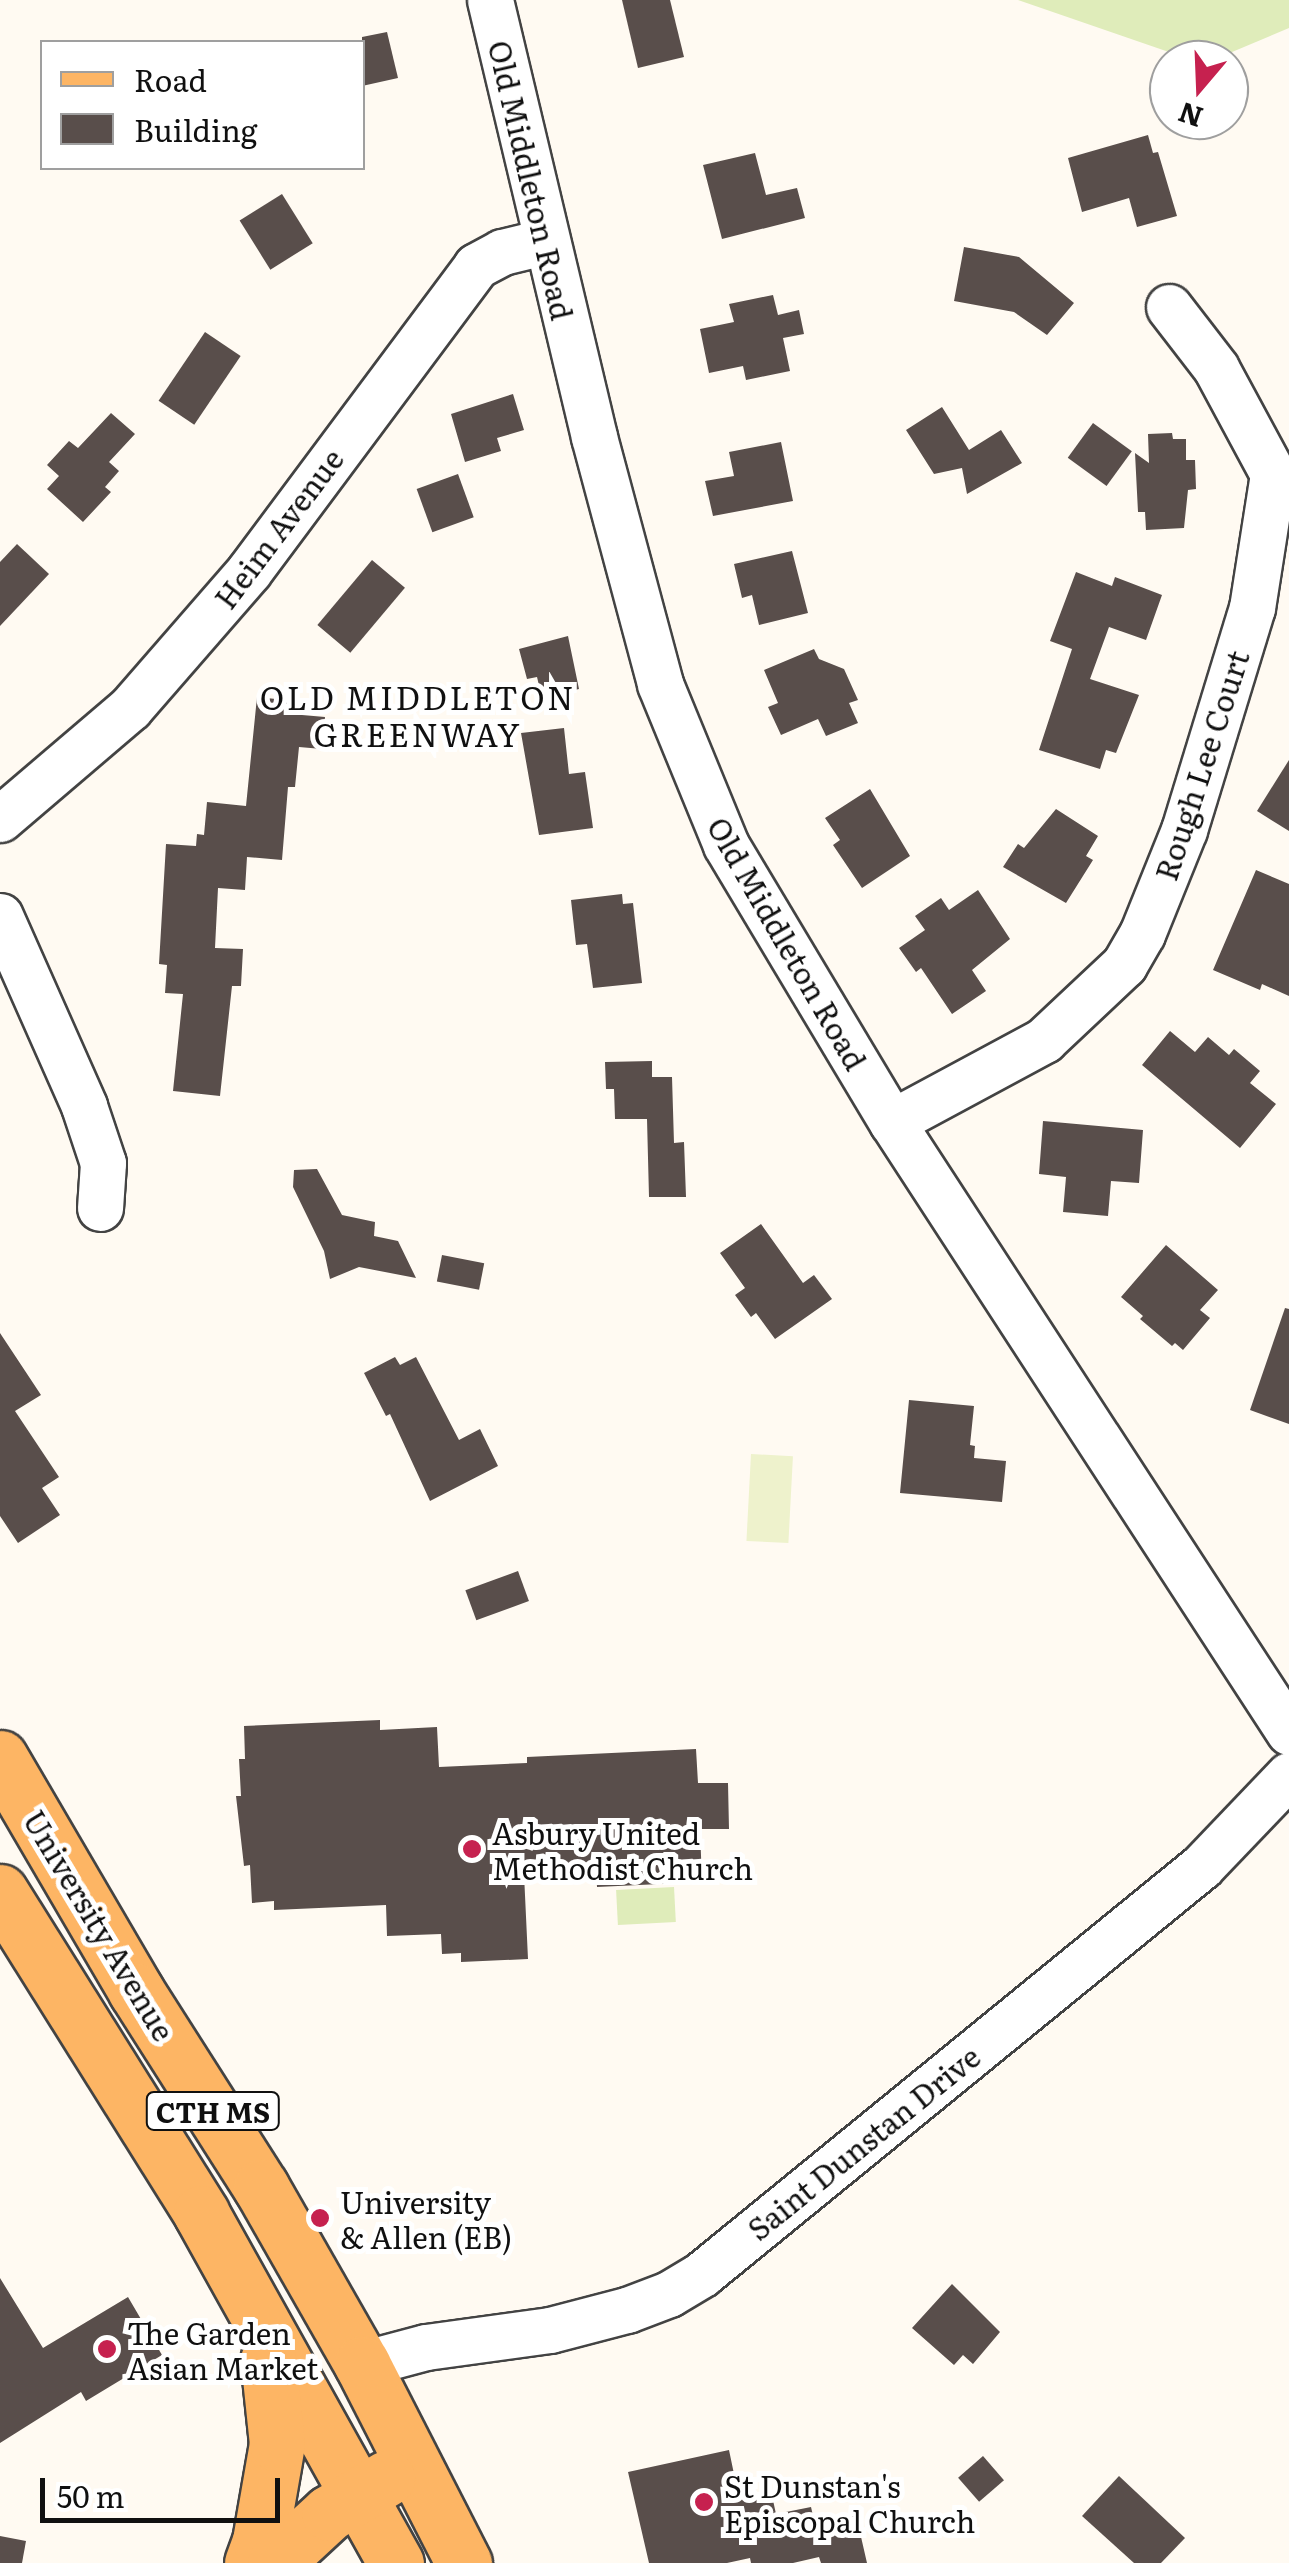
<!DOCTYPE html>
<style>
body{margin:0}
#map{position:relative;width:1289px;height:2563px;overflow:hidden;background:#fffaf2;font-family:Literata,serif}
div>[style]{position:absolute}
.green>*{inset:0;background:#dfecba;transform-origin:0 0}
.pitch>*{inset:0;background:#eef2cc;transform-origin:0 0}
.building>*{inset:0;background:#594e4b;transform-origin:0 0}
.roads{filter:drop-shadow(2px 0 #434343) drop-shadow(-2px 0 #434343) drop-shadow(0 2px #434343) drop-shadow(0 -2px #434343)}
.minor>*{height:45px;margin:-22.5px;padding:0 22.5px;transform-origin:22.5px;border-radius:22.5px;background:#fff}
.major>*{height:55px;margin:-27.5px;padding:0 27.5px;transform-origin:27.5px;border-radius:27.5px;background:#fdb564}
.dots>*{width:28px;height:28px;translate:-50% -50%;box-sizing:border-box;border:5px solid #fff;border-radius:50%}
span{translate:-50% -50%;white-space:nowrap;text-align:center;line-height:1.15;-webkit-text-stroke:10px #fff;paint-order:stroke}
.shield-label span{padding:2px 8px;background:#fff;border:2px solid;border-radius:8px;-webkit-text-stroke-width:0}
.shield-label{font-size:28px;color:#101010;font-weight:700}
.street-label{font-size:30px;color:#101010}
.poi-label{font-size:30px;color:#101010}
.left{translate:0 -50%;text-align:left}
.neighbourhood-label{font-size:32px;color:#101010;letter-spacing:2.5px}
.legend{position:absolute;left:40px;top:40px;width:325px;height:130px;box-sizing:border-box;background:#fff;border:2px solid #9f9f9f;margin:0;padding:12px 18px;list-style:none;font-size:30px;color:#101010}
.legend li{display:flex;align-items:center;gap:20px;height:50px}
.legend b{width:50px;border:2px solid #9f9f9f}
.north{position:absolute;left:1149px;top:40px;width:100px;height:100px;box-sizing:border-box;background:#fff;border:2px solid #9f9f9f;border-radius:50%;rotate:199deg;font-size:28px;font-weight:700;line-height:40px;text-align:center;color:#101010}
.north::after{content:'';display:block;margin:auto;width:35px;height:45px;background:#c6214f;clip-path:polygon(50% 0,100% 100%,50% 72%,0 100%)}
.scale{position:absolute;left:40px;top:2478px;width:240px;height:45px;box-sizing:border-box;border:5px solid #101010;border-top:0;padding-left:12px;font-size:30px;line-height:35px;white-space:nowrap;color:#101010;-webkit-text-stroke:8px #fff;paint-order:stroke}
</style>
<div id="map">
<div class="green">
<i style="clip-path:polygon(1018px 0,1289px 0,1289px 28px,1213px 60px,1192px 60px)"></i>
<i style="left:674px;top:1887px;width:35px;height:58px;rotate:87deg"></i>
</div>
<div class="pitch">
<i style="left:751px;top:1454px;width:42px;height:87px;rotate:3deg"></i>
</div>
<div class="building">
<i style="clip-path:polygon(622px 0,670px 0,684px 57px,638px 68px)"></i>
<i style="clip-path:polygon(387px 32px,398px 78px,362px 86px,362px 37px)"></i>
<i style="clip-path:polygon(1148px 135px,1153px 153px,1158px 152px,1177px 216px,1137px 227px,1129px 198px,1082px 212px,1068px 158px)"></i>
<i style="clip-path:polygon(755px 153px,766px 195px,797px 188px,805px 218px,722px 239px,703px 165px)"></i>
<i style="left:282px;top:194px;width:58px;height:50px;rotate:58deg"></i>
<i style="clip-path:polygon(964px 247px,1019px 257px,1074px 303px,1047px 335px,1014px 312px,954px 301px)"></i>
<i style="clip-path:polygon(773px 295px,778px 315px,799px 310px,804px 334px,783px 338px,790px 371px,746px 380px,743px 366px,709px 373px,700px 329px,734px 322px,729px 304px)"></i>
<i style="left:205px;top:332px;width:43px;height:83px;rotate:34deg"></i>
<i style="clip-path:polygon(513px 394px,524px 430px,497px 438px,501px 451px,465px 462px,451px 414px)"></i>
<i style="clip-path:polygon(942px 407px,969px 450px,1001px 430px,1022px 463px,967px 494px,962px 468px,934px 474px,906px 430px)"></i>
<i style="clip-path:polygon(111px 413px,135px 434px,109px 462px,119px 471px,105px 487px,111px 492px,83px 522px,47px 489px,59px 476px,47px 465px,69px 441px,78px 448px)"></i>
<i style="left:1093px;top:423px;width:48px;height:43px;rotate:36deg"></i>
<i style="clip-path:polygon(1172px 433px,1173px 439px,1186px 439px,1186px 460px,1195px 460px,1196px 489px,1188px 490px,1184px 528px,1146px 530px,1145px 512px,1138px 512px,1135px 453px,1149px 463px,1148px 434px)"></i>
<i style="clip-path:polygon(781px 442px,793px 501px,713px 516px,705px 481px,734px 476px,729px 452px)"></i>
<i style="left:458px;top:474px;width:46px;height:44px;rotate:70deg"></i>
<i style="clip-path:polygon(17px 544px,49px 574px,0 626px,0 562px)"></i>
<i style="clip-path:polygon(792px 551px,808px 613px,759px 625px,752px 595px,742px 598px,734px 564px)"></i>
<i style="left:372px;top:560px;width:43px;height:85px;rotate:40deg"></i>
<i style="clip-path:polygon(1076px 572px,1112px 586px,1115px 577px,1162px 595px,1146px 640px,1109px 627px,1090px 679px,1139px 695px,1116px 753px,1106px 750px,1100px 769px,1039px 750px,1072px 649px,1050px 641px)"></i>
<i style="clip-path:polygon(568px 636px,579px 689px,542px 698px,537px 677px,527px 679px,519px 649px)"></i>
<i style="clip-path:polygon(814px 649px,819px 659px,844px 669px,858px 700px,849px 703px,858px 723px,826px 736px,818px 719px,781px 735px,768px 707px,778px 703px,764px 670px)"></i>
<i style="clip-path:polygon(257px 697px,304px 702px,302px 715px,325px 717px,322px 749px,299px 747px,295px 787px,288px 787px,282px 860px,247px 857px,245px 890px,218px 888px,215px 948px,243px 949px,241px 986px,232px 986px,220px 1096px,173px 1091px,183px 994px,165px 993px,167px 965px,159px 964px,166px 844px,196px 846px,197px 834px,204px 835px,207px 802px,246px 806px)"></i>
<i style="clip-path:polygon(564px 728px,569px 774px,585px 772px,593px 828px,539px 835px,521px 733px)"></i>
<i style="clip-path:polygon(1289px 760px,1289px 831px,1257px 811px)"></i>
<i style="clip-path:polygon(870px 789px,910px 856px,862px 888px,833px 845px,840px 840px,825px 818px)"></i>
<i style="clip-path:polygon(1056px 809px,1098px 836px,1086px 856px,1093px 860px,1066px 903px,1003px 867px,1018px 844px,1024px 848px)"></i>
<i style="clip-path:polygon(1256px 870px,1289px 884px,1289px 996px,1262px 984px,1260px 990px,1213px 970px)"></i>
<i style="clip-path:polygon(978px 890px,1010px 939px,972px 970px,986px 991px,952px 1014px,921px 968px,916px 972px,899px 948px,925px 930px,915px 916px,941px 898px,949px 910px)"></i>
<i style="clip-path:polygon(622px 894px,623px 904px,633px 903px,642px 983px,593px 988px,587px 944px,576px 945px,571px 900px)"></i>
<i style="clip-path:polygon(1170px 1031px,1195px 1052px,1208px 1037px,1229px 1055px,1234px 1049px,1260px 1071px,1250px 1083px,1276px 1104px,1240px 1148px,1142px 1065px)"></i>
<i style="clip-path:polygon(652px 1061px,652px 1077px,672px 1077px,674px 1143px,684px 1142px,686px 1197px,649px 1197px,647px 1119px,615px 1119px,614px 1089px,606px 1089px,605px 1062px)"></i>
<i style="clip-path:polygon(1043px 1121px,1143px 1130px,1139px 1183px,1111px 1181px,1108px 1216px,1063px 1212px,1066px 1177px,1039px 1174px)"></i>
<i style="clip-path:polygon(317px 1169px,342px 1215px,375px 1222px,374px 1236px,398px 1241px,416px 1278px,359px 1267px,330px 1279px,324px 1251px,293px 1187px,294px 1170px)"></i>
<i style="clip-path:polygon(761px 1224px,803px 1283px,814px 1275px,832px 1299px,775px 1339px,756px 1313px,751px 1317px,735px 1295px,745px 1288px,720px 1253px)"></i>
<i style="clip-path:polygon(1166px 1245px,1218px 1290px,1200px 1310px,1210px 1318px,1183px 1350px,1175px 1343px,1172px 1346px,1140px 1319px,1143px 1316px,1121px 1297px)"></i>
<i style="left:442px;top:1255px;width:43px;height:27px;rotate:11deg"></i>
<i style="clip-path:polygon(1285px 1308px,1289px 1309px,1289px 1424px,1250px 1410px)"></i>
<i style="clip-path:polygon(0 1333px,41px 1395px,15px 1411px,59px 1477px,42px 1488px,60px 1515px,18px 1543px,0 1516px)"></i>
<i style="clip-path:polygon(395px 1357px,400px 1365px,416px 1357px,459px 1440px,480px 1429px,498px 1466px,430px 1501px,390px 1414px,386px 1416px,364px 1373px)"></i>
<i style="clip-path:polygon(909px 1400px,974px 1406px,970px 1445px,975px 1446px,974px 1458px,1006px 1461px,1002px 1502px,900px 1493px)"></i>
<i style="left:518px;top:1571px;width:32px;height:56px;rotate:70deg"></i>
<i style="clip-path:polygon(380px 1720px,380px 1730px,437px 1727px,439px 1767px,527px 1763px,527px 1757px,696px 1749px,698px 1783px,728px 1783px,729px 1829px,700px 1829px,702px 1882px,597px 1887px,596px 1870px,524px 1874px,528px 1959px,461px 1962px,461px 1953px,442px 1954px,441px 1934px,387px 1936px,386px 1905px,274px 1910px,274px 1901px,252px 1903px,250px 1865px,244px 1866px,236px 1796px,241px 1796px,239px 1759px,245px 1759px,244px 1726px)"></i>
<i style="clip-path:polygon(0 2278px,43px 2348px,128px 2297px,162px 2355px,86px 2401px,81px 2392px,0 2443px)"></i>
<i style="clip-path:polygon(952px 2284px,1000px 2332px,973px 2364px,963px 2355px,954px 2365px,912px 2328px)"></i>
<i style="clip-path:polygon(729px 2450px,739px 2498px,771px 2491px,776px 2514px,811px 2507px,815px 2524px,856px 2515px,867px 2563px,821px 2563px,819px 2557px,793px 2563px,751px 2563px,750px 2558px,727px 2563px,649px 2563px,628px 2472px)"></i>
<i style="left:983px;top:2456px;width:32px;height:33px;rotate:49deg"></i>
<i style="clip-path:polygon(1119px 2476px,1185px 2538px,1161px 2563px,1134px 2563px,1082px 2516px)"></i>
<i style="clip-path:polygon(0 2536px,26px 2541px,22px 2563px,0 2563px)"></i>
</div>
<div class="roads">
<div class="minor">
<i style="left:490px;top:0;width:449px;rotate:76.6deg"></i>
<i style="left:594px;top:437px;width:256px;rotate:75deg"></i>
<i style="left:660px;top:684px;width:174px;rotate:67.7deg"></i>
<i style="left:726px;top:845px;width:323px;rotate:59.1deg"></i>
<i style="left:892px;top:1122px;width:728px;rotate:56.94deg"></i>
<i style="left:0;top:819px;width:171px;rotate:-40.5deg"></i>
<i style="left:130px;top:708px;width:181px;rotate:-49deg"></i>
<i style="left:249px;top:571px;width:380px;rotate:-53.3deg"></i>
<i style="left:476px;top:266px;width:30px;rotate:-28deg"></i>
<i style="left:502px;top:252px;width:46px;rotate:-13.7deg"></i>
<i style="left:0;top:916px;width:208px;rotate:66.1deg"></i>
<i style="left:84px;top:1106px;width:60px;rotate:71.6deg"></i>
<i style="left:103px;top:1163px;width:45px;rotate:93.8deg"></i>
<i style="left:892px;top:1122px;width:173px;rotate:-28.3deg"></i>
<i style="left:1044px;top:1040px;width:110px;rotate:-43.2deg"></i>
<i style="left:1124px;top:965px;width:36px;rotate:-60deg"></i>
<i style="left:1142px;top:934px;width:112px;rotate:-68deg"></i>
<i style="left:1184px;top:830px;width:232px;rotate:-73deg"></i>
<i style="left:1252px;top:608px;width:136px;rotate:-81.1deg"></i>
<i style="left:1273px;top:474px;width:120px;rotate:-118.3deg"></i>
<i style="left:1216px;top:368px;width:77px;rotate:-127.6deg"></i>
<i style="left:362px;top:2364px;width:66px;rotate:-14.9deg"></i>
<i style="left:426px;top:2347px;width:125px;rotate:-7.8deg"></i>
<i style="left:550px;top:2330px;width:80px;rotate:-14.6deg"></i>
<i style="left:627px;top:2310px;width:45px;rotate:-20.9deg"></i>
<i style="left:669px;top:2294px;width:39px;rotate:-31deg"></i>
<i style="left:702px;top:2274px;width:645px;rotate:-39.21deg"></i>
<i style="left:1202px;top:1866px;width:126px;rotate:-46.3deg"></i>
</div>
<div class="major">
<i style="left:0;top:1758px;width:270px;rotate:59.7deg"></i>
<i style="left:136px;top:1991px;width:232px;rotate:57.5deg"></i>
<i style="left:261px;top:2187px;width:204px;rotate:60.3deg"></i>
<i style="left:362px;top:2364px;width:224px;rotate:62.9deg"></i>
<i style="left:0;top:1892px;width:379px;rotate:57.9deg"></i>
<i style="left:201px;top:2213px;width:401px;rotate:60.9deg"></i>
<i style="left:252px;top:2563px;width:23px;rotate:-70deg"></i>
<i style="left:260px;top:2541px;width:98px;rotate:-80.1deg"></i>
<i style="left:277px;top:2444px;width:85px;rotate:-96deg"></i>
<i style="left:275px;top:2563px;width:74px;rotate:-42.8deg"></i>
<i style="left:329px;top:2513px;width:68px;rotate:-31.1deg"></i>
</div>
</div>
<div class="dots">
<i style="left:472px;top:1849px;background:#c6214f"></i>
<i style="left:320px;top:2218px;background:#c6214f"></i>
<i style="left:107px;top:2349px;background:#c6214f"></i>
<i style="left:704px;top:2502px;background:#c6214f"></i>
</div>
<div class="shield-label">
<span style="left:213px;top:2111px">CTH MS</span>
</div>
<div class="street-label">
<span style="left:532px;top:180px;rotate:77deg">Old Middleton Road</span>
<span style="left:278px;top:528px;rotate:-53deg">Heim Avenue</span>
<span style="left:1201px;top:765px;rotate:-72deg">Rough Lee Court</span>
<span style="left:788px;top:943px;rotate:60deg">Old Middleton Road</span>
<span style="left:100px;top:1925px;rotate:59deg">University Avenue</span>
<span style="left:863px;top:2142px;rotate:-39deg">Saint Dunstan Drive</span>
</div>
<div class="poi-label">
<span class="left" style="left:492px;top:1849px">Asbury United<br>Methodist Church</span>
<span class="left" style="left:340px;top:2218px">University<br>&amp; Allen (EB)</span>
<span class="left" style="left:127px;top:2349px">The Garden<br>Asian Market</span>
<span class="left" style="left:724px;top:2502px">St Dunstan's<br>Episcopal Church</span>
</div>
<div class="neighbourhood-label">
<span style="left:418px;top:715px">OLD MIDDLETON<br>GREENWAY</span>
</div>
<ul class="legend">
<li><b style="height:12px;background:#fdb564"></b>Road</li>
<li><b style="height:28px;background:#594e4b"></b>Building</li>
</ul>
<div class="north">N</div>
<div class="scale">50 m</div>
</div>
